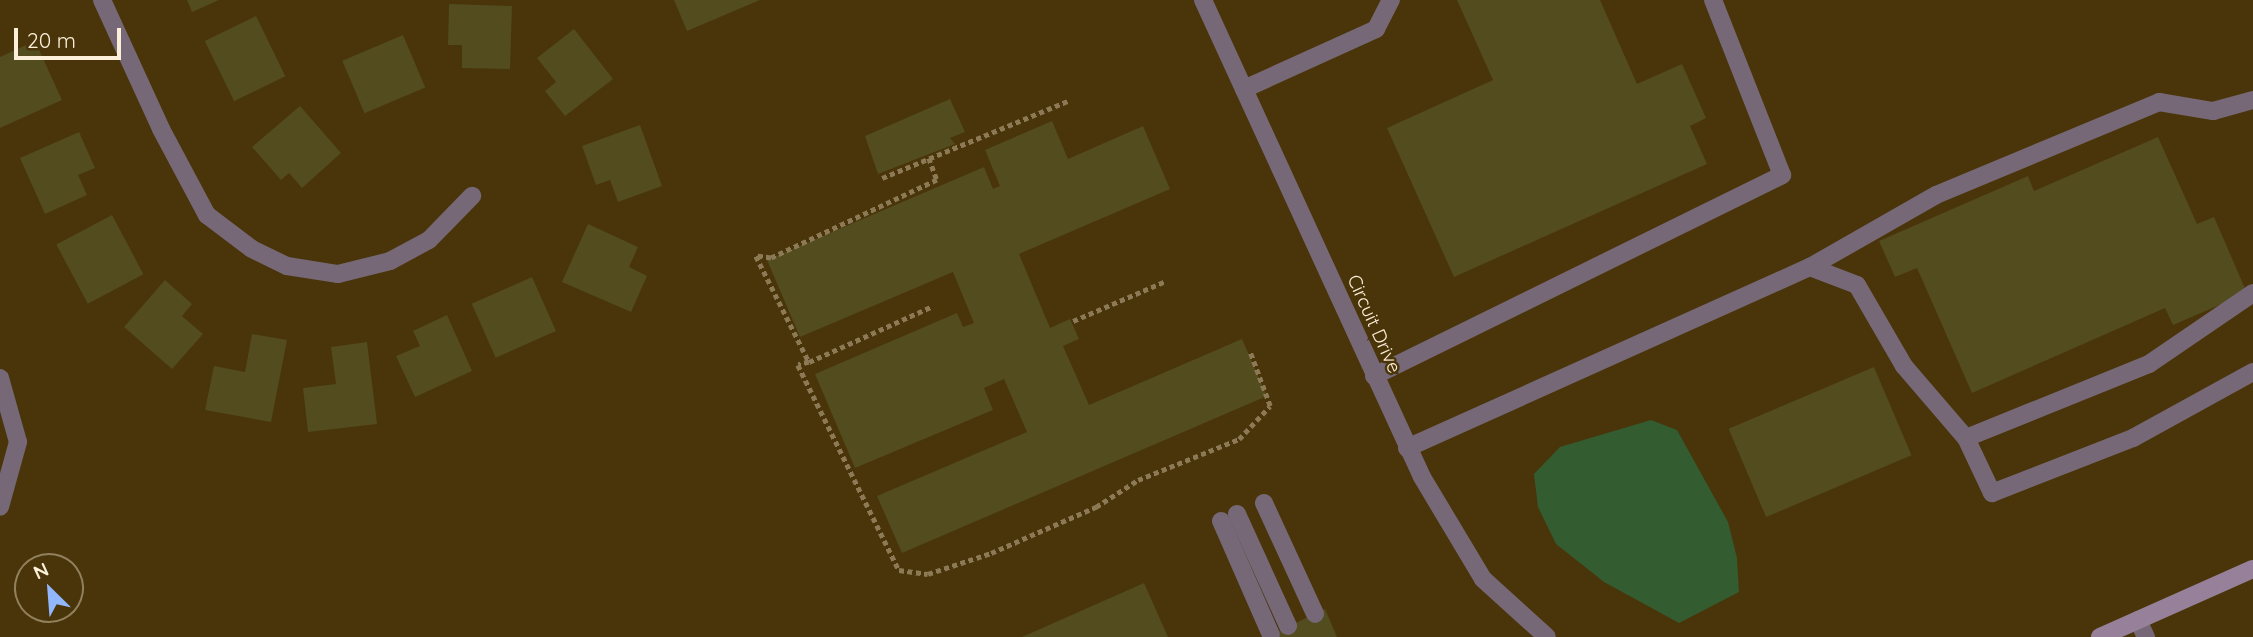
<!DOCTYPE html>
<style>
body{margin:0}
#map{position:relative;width:2253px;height:637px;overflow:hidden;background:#493509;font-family:Quicksand,sans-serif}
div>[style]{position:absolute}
.water>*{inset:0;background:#345c31}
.building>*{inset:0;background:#524c1f;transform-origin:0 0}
.path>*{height:4.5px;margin-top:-2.25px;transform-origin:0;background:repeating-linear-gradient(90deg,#8c7a56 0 5px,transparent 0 8.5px)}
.service>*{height:18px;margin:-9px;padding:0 9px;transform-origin:9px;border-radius:9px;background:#766877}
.minor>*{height:18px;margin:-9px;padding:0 9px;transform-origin:9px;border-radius:9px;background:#766877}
.secondary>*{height:18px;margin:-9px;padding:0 9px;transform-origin:9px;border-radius:9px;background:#97819a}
span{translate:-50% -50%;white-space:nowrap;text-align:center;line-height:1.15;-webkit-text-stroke:5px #493509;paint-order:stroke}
.street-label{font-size:19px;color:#fdf0da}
.north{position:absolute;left:14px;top:553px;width:70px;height:70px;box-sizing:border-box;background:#493509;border:2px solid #91805d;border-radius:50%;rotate:335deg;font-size:19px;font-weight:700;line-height:28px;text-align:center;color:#fdf0da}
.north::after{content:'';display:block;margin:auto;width:24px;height:32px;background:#92b7fd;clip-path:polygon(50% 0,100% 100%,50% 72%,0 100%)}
.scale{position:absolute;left:14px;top:28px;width:107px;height:32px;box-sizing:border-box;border:4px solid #fdf0da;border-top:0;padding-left:9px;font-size:21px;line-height:24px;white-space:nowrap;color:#fdf0da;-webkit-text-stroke:5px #493509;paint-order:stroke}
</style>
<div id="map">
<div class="water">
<i style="clip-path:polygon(1651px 420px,1677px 430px,1728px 522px,1737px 558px,1739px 592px,1679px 623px,1604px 582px,1556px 544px,1538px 507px,1534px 474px,1560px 447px)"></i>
</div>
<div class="building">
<i style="clip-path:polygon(187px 0,219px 0,192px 12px)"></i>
<i style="clip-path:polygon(674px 0,760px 0,687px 31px)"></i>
<i style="clip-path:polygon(1457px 0,1600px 0,1637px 84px,1682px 64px,1706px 118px,1690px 126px,1707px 164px,1454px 277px,1387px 128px,1493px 80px)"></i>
<i style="clip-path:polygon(449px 4px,512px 6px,510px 69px,462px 68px,462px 45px,448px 45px)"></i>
<i style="left:256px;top:16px;width:67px;height:57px;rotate:64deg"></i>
<i style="clip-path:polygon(574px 29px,613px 79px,565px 116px,545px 91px,556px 82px,537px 58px)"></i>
<i style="left:403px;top:35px;width:57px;height:66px;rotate:67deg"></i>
<i style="clip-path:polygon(35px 41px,62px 100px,0 128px,0 57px)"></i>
<i style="clip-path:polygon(950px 99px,965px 132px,950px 138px,955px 144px,878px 174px,865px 136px)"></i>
<i style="clip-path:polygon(300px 106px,341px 153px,302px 188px,289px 173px,281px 180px,252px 147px)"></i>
<i style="clip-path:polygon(1052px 121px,1068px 159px,1143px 126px,1170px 189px,1019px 254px,1050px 328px,1070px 319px,1079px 339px,1063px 346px,1089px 405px,1242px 339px,1267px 396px,902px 553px,877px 496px,1027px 432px,1004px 379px,984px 388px,993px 410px,855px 468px,815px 374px,957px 313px,963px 327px,974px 323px,953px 272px,800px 337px,767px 260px,984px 167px,993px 189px,1000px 186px,985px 150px)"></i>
<i style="clip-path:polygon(640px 125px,662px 186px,618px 202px,610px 180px,596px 185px,582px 146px)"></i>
<i style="clip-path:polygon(79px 132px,95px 168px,78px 175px,87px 195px,45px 214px,20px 158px)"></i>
<i style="clip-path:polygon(2158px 137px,2197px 224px,2214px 217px,2247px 293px,2173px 325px,2165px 308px,1972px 393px,1917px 268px,1895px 277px,1879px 241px,2028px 176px,2034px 191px)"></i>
<i style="left:112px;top:215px;width:67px;height:63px;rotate:62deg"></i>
<i style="clip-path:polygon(588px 224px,638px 247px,629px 267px,647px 276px,631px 312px,562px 282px)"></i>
<i style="left:532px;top:277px;width:59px;height:66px;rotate:66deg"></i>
<i style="clip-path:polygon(165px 280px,192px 304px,182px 316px,203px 334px,172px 369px,124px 327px)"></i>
<i style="clip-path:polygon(447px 315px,472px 371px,415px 397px,396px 356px,420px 346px,413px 331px)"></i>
<i style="clip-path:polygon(252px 334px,287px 340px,271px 422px,205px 410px,214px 366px,245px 372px)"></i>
<i style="clip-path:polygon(367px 342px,377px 424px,308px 432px,303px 388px,336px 384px,331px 347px)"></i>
<i style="left:1874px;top:367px;width:96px;height:158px;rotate:67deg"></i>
<i style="clip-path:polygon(1144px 583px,1168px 637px,1022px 637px)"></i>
<i style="clip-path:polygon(1325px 609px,1337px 637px,1266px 637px)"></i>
</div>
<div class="path">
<i style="left:929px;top:158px;width:23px;rotate:70deg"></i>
<i style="left:937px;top:180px;width:183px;rotate:154.8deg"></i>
<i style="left:771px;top:258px;width:15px;rotate:-172deg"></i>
<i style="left:756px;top:256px;width:119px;rotate:63.4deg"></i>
<i style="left:809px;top:362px;width:134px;rotate:-24.3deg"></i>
<i style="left:882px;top:178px;width:201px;rotate:-22.5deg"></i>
<i style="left:1073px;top:321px;width:101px;rotate:-23.3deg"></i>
<i style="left:809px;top:362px;width:11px;rotate:165deg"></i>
<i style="left:798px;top:365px;width:229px;rotate:63.8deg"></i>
<i style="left:899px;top:570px;width:29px;rotate:8deg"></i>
<i style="left:928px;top:574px;width:66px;rotate:-18.4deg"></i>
<i style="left:991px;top:553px;width:115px;rotate:-23.7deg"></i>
<i style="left:1096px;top:507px;width:50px;rotate:-32.7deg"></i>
<i style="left:1138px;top:480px;width:109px;rotate:-22.1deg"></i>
<i style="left:1239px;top:439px;width:45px;rotate:-46.8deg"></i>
<i style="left:1270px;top:406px;width:58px;rotate:-110.3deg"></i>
</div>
<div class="service">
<i style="left:1244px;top:89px;width:145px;rotate:-24.4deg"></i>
<i style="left:1376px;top:29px;width:33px;rotate:-63deg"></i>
<i style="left:1810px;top:267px;width:145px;rotate:-29.7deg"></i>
<i style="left:1936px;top:195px;width:242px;rotate:-22.6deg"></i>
<i style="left:2159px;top:102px;width:55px;rotate:9.5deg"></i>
<i style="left:2213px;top:111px;width:41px;rotate:-15.4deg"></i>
<i style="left:1374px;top:376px;width:455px;rotate:-26.2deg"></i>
<i style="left:1782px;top:175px;width:188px;rotate:-111.5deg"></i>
<i style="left:0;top:378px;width:66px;rotate:74.3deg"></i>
<i style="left:18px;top:442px;width:67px;rotate:105.5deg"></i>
<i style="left:1966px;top:438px;width:61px;rotate:64.7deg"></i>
<i style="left:1992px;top:493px;width:151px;rotate:-21.3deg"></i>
<i style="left:2133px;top:438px;width:137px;rotate:-28.8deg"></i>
<i style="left:1407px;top:448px;width:442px;rotate:-24.2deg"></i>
<i style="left:1810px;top:267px;width:50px;rotate:21deg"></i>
<i style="left:1857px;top:285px;width:94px;rotate:59.9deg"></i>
<i style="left:1904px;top:366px;width:95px;rotate:49.3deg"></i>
<i style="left:1966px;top:438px;width:197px;rotate:-22deg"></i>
<i style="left:2149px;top:364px;width:126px;rotate:-34.3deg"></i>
<i style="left:1264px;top:503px;width:122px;rotate:65.3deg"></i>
<i style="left:1237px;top:514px;width:123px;rotate:65.5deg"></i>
<i style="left:1221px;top:521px;width:124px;rotate:66.3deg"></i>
</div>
<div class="minor">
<i style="left:102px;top:0;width:142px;rotate:65.4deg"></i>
<i style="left:161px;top:129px;width:98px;rotate:61.9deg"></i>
<i style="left:207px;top:215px;width:56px;rotate:37.1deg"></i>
<i style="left:252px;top:249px;width:39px;rotate:26deg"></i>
<i style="left:287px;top:266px;width:52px;rotate:8.9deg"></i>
<i style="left:338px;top:274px;width:54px;rotate:-14deg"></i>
<i style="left:390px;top:261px;width:44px;rotate:-28.3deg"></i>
<i style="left:429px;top:240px;width:62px;rotate:-45.7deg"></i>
<i style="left:1203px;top:0;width:525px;rotate:65.34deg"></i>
<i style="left:1422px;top:477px;width:119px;rotate:59.1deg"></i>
<i style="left:1483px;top:579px;width:86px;rotate:42.2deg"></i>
<i style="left:2138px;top:620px;width:19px;rotate:65deg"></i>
</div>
<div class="secondary">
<i style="left:2100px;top:637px;width:167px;rotate:-24deg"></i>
</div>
<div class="street-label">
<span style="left:1374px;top:324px;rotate:66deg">Circuit Drive</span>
</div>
<div class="north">N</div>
<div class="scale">20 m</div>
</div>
